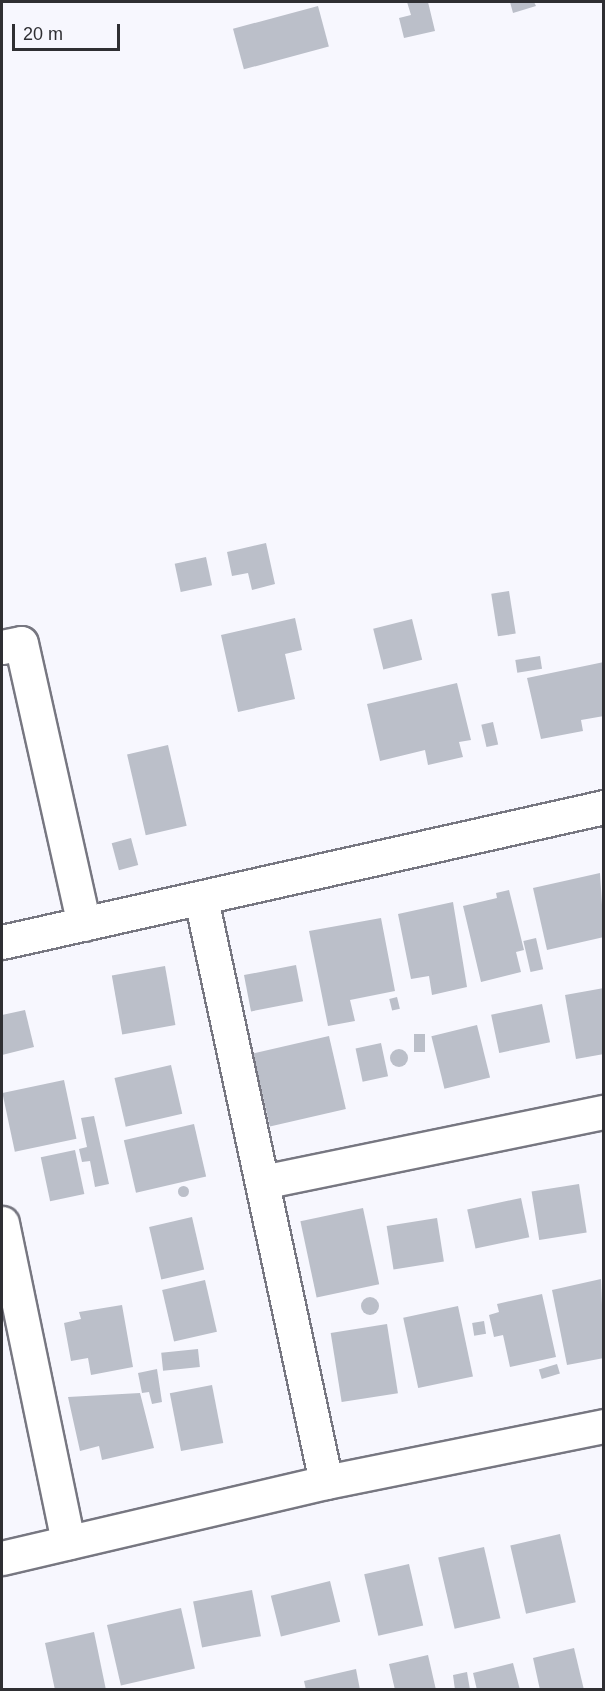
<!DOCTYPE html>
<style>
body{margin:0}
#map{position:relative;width:605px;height:1691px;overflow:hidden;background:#f7f7fe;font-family:Helvetica,sans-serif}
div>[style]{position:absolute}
.building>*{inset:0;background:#bbbfc9;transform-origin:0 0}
.round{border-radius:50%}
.roads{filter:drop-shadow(2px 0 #777781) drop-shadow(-2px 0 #777781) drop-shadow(0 2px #777781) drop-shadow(0 -2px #777781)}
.minor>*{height:33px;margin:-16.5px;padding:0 16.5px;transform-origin:16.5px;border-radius:16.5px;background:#fff}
span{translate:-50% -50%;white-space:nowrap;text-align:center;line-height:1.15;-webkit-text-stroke:5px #f7f7fe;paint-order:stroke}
.frame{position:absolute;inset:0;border:3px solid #2f2f33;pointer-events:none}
.scale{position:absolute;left:12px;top:24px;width:108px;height:27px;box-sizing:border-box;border:3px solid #2f2f33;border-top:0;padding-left:8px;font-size:18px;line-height:21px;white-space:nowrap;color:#2f2f33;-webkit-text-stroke:4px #f7f7fe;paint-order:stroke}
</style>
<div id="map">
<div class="building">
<i style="clip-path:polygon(407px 2px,428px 2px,435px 31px,404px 38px,399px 18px,411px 15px)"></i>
<i style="clip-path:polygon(510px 2px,534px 2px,536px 6px,513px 13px)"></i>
<i style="left:318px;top:6px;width:42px;height:88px;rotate:75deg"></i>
<i style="clip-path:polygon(266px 543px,275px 584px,252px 590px,248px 573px,232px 576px,227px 552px)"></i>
<i style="left:206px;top:557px;width:29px;height:32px;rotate:78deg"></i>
<i style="left:509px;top:591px;width:43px;height:18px;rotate:81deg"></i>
<i style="clip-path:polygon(295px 618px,302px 650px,285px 654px,295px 699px,238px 712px,221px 635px)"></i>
<i style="left:412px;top:619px;width:42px;height:40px;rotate:76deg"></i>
<i style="left:540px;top:656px;width:13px;height:25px;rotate:81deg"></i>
<i style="clip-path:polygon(604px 662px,604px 716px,581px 720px,583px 731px,541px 739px,527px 678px)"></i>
<i style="clip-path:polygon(457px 683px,471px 740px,459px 742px,463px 757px,428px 765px,425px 750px,380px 761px,367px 704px)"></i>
<i style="left:493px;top:722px;width:23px;height:12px;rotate:77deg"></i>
<i style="left:168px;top:745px;width:83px;height:42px;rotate:77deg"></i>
<i style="left:131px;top:838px;width:28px;height:20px;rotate:75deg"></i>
<i style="clip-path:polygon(600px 873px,604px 937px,547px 950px,533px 888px)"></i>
<i style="clip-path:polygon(509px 890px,524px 950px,516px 952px,521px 972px,481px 982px,463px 906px,497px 898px,496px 893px)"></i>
<i style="clip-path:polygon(453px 902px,467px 987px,432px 995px,429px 976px,411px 979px,398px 914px)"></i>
<i style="clip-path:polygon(381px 918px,395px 991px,350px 1000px,355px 1021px,328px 1026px,309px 931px)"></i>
<i style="left:536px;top:938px;width:32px;height:13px;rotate:77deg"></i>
<i style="left:296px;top:965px;width:37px;height:53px;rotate:79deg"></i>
<i style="left:165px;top:966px;width:60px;height:54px;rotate:80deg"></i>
<i style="clip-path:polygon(604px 988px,604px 1054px,576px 1059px,565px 995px)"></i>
<i style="left:397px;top:997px;width:12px;height:8px;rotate:76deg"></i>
<i style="left:542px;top:1004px;width:39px;height:52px;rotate:78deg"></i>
<i style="clip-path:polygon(25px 1010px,34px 1047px,2px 1055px,2px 1015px)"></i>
<i style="left:477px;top:1025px;width:54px;height:47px;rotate:76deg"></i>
<i style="left:414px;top:1034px;width:11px;height:18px"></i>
<i style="left:329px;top:1036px;width:75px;height:78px;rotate:77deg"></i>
<i style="left:381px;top:1043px;width:34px;height:26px;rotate:78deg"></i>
<i class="round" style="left:390px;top:1049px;width:18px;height:18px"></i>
<i style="left:171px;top:1065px;width:50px;height:58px;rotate:77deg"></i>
<i style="left:64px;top:1080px;width:60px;height:63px;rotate:78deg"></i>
<i style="clip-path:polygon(94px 1116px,109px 1184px,95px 1187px,90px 1161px,82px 1162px,79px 1149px,87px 1147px,81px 1118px)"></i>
<i style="left:194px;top:1124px;width:54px;height:72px;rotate:77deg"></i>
<i style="left:75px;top:1150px;width:45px;height:35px;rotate:78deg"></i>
<i style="left:579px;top:1184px;width:49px;height:48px;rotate:81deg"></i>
<i class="round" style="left:177.5px;top:1185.5px;width:11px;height:11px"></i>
<i style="left:521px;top:1198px;width:40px;height:55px;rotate:78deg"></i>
<i style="left:363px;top:1208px;width:78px;height:64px;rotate:78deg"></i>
<i style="left:192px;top:1217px;width:54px;height:44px;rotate:77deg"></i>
<i style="left:437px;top:1218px;width:44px;height:51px;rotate:81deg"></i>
<i style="clip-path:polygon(601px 1279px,604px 1358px,567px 1365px,552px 1290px)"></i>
<i style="left:205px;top:1280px;width:53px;height:44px;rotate:77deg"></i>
<i style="clip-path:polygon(542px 1294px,556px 1357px,510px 1367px,503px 1335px,494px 1337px,489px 1315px,499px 1312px,497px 1304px)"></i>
<i class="round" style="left:361px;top:1297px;width:18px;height:18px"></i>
<i style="clip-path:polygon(122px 1305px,133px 1367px,91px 1375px,88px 1358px,71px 1361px,64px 1323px,81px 1319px,79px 1312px)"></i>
<i style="left:458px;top:1306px;width:72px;height:56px;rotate:78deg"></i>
<i style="left:484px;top:1321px;width:13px;height:12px;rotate:81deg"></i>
<i style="left:387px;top:1324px;width:70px;height:57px;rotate:81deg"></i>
<i style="left:198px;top:1349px;width:18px;height:37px;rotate:84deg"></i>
<i style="left:557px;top:1364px;width:10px;height:19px;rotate:73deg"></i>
<i style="clip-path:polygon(157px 1369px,162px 1402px,152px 1404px,149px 1392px,142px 1393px,138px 1373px)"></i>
<i style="left:212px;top:1385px;width:59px;height:43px;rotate:79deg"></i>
<i style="clip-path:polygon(140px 1393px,154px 1448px,102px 1460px,99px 1446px,80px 1451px,68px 1397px)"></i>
<i style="left:560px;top:1534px;width:70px;height:51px;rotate:77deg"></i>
<i style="left:484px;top:1547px;width:73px;height:47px;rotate:77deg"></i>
<i style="left:409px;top:1564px;width:63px;height:46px;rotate:77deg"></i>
<i style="left:330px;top:1581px;width:42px;height:61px;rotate:76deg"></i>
<i style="left:252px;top:1590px;width:47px;height:60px;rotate:79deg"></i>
<i style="left:181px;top:1608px;width:62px;height:76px;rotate:77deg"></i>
<i style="clip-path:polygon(94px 1632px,106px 1690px,55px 1690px,45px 1643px)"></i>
<i style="clip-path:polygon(574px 1648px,584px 1690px,540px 1690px,533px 1658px)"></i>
<i style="clip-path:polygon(428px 1655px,436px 1690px,395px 1690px,389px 1664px)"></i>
<i style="clip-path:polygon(513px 1663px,520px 1690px,477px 1690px,473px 1673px)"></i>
<i style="clip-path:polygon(356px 1669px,360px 1690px,306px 1690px,304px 1681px)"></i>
<i style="clip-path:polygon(467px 1672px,470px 1690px,455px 1690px,453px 1675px)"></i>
</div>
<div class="roads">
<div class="minor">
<i style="left:2px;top:647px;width:19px;rotate:-12deg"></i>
<i style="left:21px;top:643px;width:288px;rotate:77.4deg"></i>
<i style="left:201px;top:899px;width:596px;rotate:77.9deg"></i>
<i style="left:2px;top:942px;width:617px;rotate:-12.64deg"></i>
<i style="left:262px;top:1182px;width:349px;rotate:-11.6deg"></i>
<i style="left:2px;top:1223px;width:326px;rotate:78.3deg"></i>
<i style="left:2px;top:1558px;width:333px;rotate:-13.2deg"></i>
<i style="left:326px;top:1482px;width:284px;rotate:-11.4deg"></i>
</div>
</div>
<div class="frame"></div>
<div class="scale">20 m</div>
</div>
